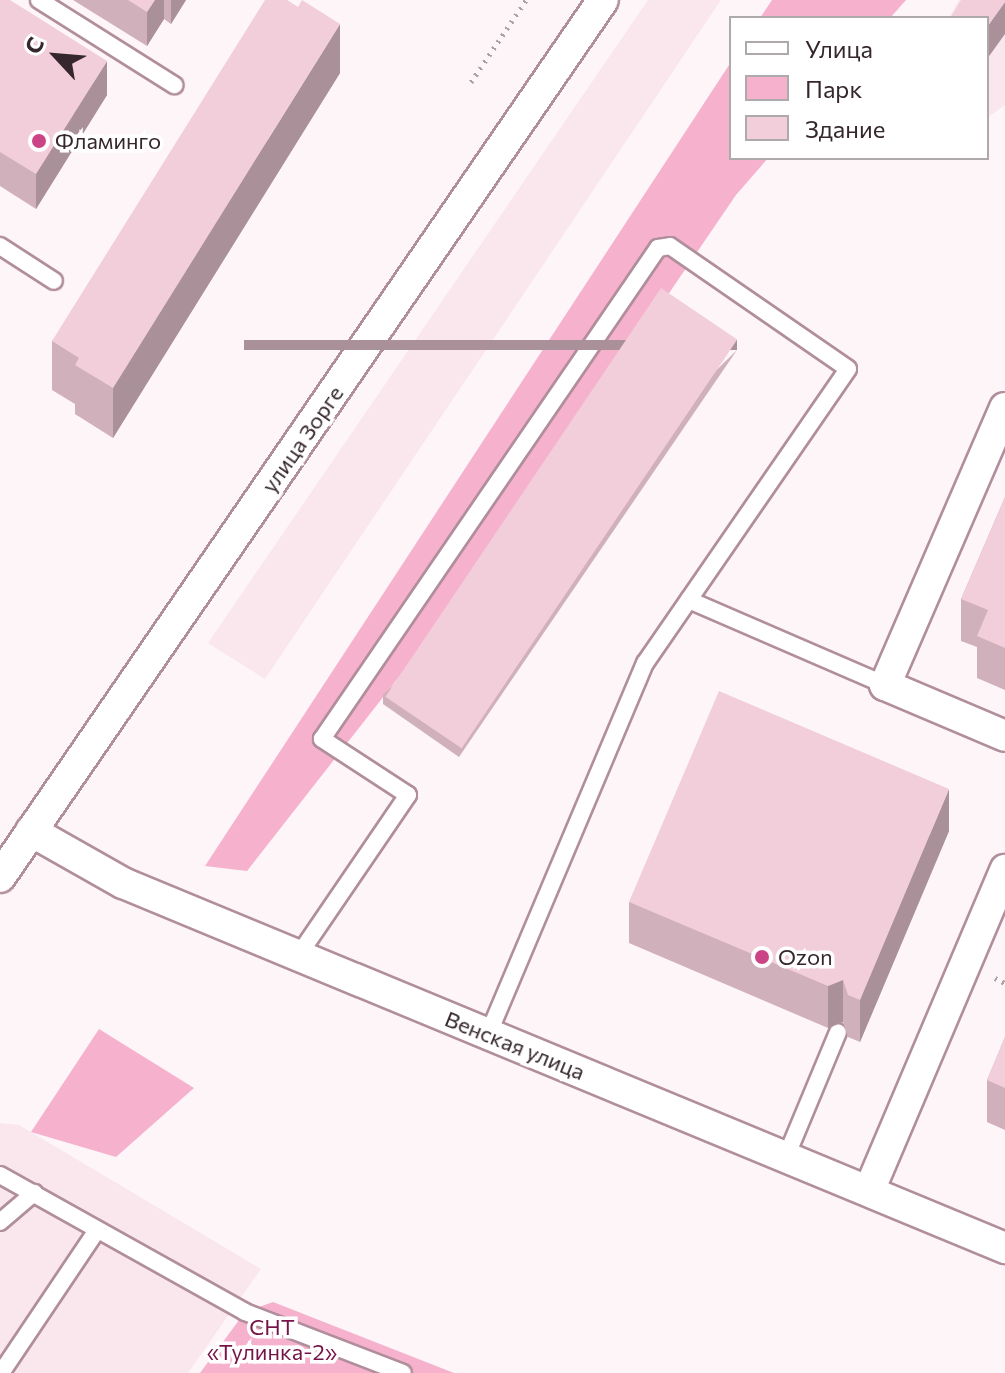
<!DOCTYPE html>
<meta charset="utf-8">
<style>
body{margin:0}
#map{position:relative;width:1005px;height:1373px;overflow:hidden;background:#fdf5f8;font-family:Commissioner,sans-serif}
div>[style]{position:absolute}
.built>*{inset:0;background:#fae7ee}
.green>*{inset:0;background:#f6b2cc}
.path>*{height:5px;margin-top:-2.5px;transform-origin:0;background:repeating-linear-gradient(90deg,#aba1a5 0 2px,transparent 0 8px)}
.roads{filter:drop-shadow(2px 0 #b18e9b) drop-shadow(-2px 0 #b18e9b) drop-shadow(0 2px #b18e9b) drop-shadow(0 -2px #b18e9b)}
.service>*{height:16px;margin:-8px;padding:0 8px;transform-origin:8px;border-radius:8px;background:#fff}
.minor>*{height:30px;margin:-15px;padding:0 15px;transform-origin:15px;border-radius:15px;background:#fff}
.wall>*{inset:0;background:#d0b0bb}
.shaded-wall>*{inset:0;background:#a99099;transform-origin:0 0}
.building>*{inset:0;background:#f2cdda;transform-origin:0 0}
.dots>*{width:22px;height:22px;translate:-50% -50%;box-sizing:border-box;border:4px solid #fff;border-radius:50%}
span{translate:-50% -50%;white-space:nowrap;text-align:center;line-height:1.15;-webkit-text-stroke:7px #fff;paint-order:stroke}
.poi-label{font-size:22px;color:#35272d}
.left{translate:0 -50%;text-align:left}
.street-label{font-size:22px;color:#35272d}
.park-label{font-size:22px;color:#761448}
.legend{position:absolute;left:729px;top:16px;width:260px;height:144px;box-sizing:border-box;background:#fff;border:2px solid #aea9ab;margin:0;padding:10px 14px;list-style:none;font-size:24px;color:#35272d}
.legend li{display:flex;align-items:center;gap:16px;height:40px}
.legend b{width:40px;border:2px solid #aea9ab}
.north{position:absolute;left:16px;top:16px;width:80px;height:80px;-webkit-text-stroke:6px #fff;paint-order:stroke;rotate:296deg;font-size:22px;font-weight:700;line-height:32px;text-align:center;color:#35272d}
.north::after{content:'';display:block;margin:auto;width:28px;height:36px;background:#35272d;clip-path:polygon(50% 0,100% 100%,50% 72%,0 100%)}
</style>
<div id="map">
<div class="built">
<i style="clip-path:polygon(648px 0,721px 0,265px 679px,208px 643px)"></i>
<i style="clip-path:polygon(959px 0,1005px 0,1005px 105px,987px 118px,987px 18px,949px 18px)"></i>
<i style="clip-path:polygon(0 1123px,19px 1125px,261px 1269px,188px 1373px,0 1373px)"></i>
</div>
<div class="green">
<i style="clip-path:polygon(772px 0,906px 0,890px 18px,760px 18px)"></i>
<i style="clip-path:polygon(731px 62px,731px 158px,768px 158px,736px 195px,463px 595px,247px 871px,205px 866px)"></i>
<i style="clip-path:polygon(99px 1029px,194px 1088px,116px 1157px,31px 1132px)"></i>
<i style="clip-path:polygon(273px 1302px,454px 1373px,200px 1373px,245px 1312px)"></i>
</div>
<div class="path">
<i style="left:471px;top:82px;width:99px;rotate:-56.1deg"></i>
<i style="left:995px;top:978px;width:11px;rotate:27deg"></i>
</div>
<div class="roads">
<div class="service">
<i style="left:39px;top:0;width:160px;rotate:32.2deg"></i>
<i style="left:0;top:246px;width:64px;rotate:32.9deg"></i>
<i style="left:689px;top:600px;width:214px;rotate:23.4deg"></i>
<i style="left:298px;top:956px;width:195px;rotate:-55.7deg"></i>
<i style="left:408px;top:795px;width:103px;rotate:-146.9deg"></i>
<i style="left:322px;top:739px;width:595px;rotate:-55.62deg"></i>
<i style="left:658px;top:248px;width:12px;rotate:-9deg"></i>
<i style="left:670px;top:246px;width:216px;rotate:34.6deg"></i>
<i style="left:848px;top:369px;width:357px;rotate:124.6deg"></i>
<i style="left:645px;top:663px;width:403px;rotate:112.9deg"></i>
<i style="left:786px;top:1157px;width:135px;rotate:-67.4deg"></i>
<i style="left:0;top:1175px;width:281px;rotate:29.2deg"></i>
<i style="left:245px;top:1312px;width:169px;rotate:21.1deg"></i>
<i style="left:0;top:1222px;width:45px;rotate:-40.5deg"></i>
<i style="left:1px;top:1373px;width:172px;rotate:-56.1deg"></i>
</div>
<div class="minor">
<i style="left:1005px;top:408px;width:302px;rotate:113.4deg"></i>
<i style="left:885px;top:685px;width:130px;rotate:23deg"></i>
<i style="left:31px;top:831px;width:106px;rotate:29.5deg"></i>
<i style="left:123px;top:883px;width:955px;rotate:22.48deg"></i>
<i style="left:0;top:877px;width:1064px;rotate:-55.49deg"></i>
<i style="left:869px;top:1191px;width:349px;rotate:-67deg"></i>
</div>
</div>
<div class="wall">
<i style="clip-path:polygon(0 0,107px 95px,36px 209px,0 186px)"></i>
<i style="clip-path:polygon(73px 0,186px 0,171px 24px,164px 19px,147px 46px)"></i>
<i style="clip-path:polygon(340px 73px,113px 438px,75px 414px,75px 404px,52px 390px,52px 341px)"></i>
<i style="clip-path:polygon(737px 350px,459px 757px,383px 704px,383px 695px)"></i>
<i style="clip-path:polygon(1005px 497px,1005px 690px,977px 678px,977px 647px,961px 641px,961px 599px)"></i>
<i style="clip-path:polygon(949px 831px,860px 1042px,848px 1037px,843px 1022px,828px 1028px,629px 943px,629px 902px)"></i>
<i style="clip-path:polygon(1005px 1037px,1005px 1130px,987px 1122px,987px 1080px)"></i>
</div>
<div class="shaded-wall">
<i style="clip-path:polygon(155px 0,164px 0,164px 19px,147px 46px,147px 12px)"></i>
<i style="clip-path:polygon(171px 0,186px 0,171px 24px)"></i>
<i style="clip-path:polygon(1005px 2px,1005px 34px,987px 59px,987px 27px)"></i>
<i style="clip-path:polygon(340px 24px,340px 73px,113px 438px,113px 388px)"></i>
<i style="clip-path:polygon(107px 61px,107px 95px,36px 209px,36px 174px)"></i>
<i style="left:737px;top:340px;width:10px;height:493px;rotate:90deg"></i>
<i style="clip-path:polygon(949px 789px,949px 831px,860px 1042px,860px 1000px)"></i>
<i style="clip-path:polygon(843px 980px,843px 1022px,828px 1028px,828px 986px)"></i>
</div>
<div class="building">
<i style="clip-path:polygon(0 0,10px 0,107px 61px,36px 174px,0 152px)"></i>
<i style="clip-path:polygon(128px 0,155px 0,147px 12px)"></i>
<i style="clip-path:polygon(265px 0,287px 0,298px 7px,302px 0,340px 24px,113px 388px,75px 365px,79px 358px,52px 341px)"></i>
<i style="clip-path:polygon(961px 0,1005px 0,1005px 2px,987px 27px,987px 18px,950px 18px)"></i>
<i style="left:661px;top:288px;width:92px;height:493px;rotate:34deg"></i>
<i style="clip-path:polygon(1005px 497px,1005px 648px,977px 636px,988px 610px,961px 599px)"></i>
<i style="clip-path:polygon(719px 691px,949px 789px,860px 1000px,848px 995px,843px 980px,828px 986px,629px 902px)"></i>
<i style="clip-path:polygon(1005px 1037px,1005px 1088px,987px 1080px)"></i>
</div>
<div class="dots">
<i style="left:39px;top:141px;background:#cb4586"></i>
<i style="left:762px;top:957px;background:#cb4586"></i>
</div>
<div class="poi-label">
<span class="left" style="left:55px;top:141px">Фламинго</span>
<span class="left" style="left:778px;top:957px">Ozon</span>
</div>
<div class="street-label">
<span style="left:302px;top:439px;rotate:-55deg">улица Зорге</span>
<span style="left:515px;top:1045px;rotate:22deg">Венская улица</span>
</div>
<div class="park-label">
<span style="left:272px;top:1339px">СНТ<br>«Тулинка-2»</span>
</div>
<ul class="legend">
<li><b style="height:10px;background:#fff"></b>Улица</li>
<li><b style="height:22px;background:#f6b2cc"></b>Парк</li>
<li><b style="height:22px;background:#f2cdda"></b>Здание</li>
</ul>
<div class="north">С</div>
</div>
